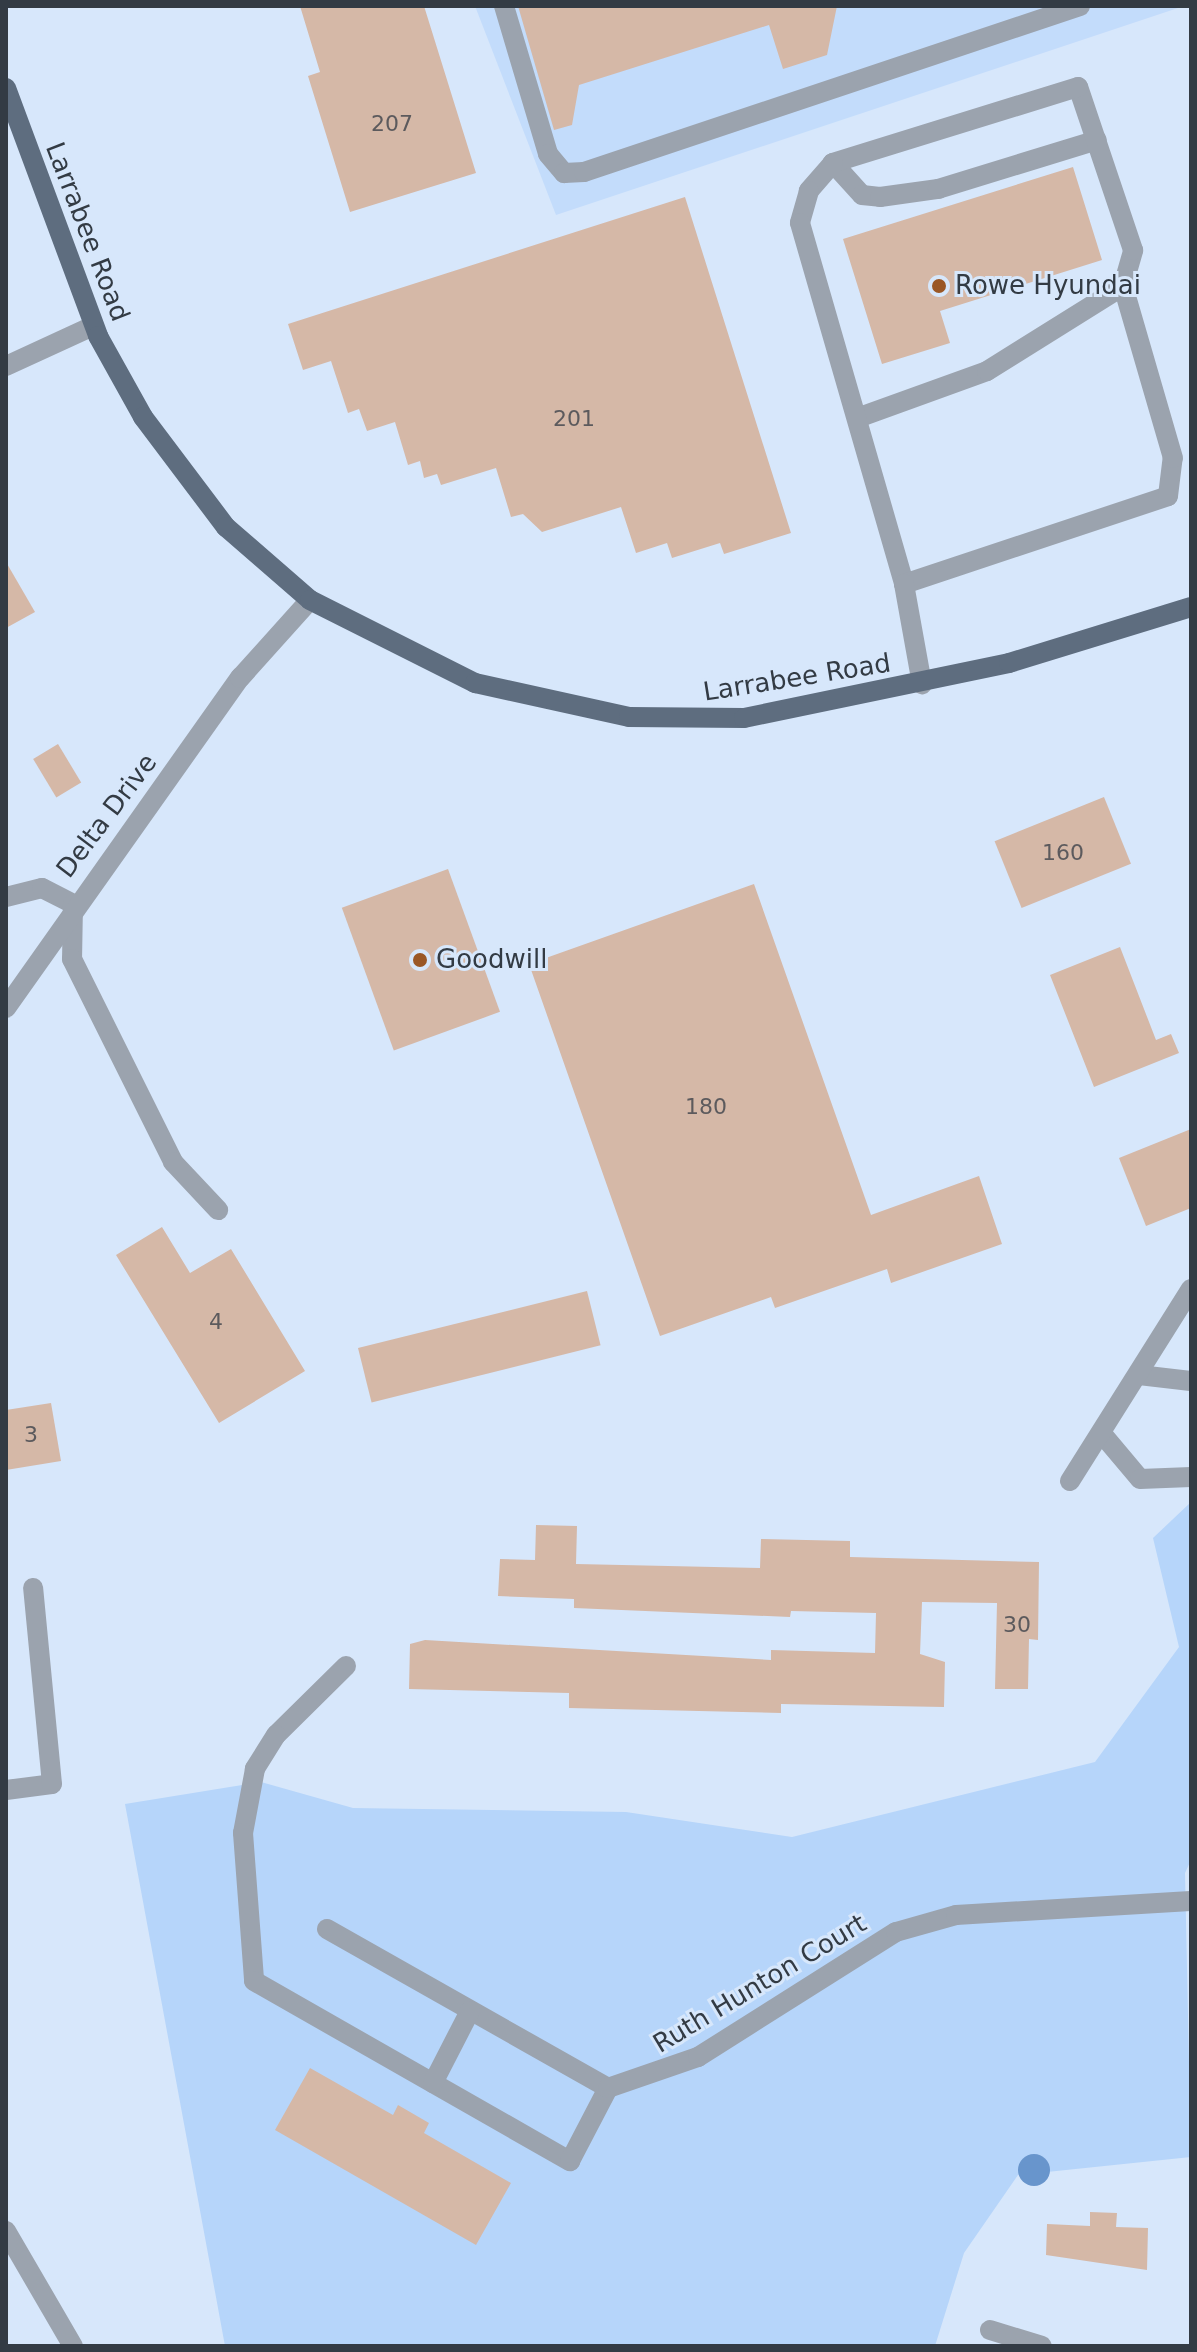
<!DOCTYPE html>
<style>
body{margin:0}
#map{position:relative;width:1197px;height:2352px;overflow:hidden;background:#d7e7fb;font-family:"DejaVu Sans",sans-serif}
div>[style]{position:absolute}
.built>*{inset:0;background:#c3dcfb}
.green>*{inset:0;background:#b6d5fa}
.water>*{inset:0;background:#6895cc}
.round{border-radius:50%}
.building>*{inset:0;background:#d5b8a7;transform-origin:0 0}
.minor>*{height:20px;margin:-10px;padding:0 10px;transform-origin:10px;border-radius:10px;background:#9ba3ae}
.major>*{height:20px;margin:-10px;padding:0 10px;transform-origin:10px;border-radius:10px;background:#5e6d7f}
.dots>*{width:22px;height:22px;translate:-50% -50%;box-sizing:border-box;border:4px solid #d7e7fb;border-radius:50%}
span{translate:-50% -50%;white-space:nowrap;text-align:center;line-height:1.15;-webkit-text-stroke:6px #d7e7fb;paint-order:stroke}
.number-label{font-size:22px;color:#5c5a5d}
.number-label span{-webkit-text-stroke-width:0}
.street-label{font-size:26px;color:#333b44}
.poi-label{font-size:26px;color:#333b44}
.left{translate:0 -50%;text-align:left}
.frame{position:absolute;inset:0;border:8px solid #333b44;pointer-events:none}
</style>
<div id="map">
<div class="built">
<i style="clip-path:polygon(475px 6px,1184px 6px,556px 215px)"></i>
</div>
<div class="green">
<i style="clip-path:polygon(1191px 1502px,1191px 1860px,1185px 1873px,1191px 2157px,1018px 2175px,964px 2253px,935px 2346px,225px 2346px,125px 1804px,261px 1782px,353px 1808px,626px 1812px,792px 1837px,1095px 1762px,1179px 1647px,1153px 1538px)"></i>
</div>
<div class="water">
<i class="round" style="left:1018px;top:2154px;width:32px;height:32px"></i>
</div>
<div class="building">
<i style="clip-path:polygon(300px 6px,424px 6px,476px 173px,350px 212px,308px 76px,320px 72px)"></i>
<i style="clip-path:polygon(518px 6px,837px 6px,827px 55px,783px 69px,769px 25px,579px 85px,572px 125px,554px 130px)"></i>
<i style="clip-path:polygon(1073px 167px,1102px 260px,940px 311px,950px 343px,882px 364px,843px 239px)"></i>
<i style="clip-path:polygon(685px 197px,791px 533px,724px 554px,720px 543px,672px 558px,667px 543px,636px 553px,621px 507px,542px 532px,523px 514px,511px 517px,496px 468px,441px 485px,437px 474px,424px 478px,420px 461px,408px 465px,395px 422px,367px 431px,359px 409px,348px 413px,331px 361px,303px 370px,288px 324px)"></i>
<i style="clip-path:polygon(6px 562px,35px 612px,6px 628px)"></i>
<i style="left:58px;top:744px;width:45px;height:29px;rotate:59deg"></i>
<i style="left:1104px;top:797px;width:72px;height:118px;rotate:68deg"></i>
<i style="left:448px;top:869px;width:152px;height:113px;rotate:70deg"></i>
<i style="clip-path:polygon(754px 884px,871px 1215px,979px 1176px,1002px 1244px,891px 1283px,887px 1269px,775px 1308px,771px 1297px,660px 1336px,529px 964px)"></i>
<i style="clip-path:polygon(1120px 947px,1156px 1040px,1171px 1034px,1179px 1053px,1094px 1087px,1050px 975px)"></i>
<i style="clip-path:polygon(1191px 1129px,1191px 1208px,1146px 1226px,1119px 1158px)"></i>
<i style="clip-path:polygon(162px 1227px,190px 1273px,231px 1249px,305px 1371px,219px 1423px,116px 1255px)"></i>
<i style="left:587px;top:1291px;width:56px;height:236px;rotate:76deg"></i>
<i style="clip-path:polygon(51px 1403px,61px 1461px,6px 1470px,6px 1410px)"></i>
<i style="clip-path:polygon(536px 1525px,577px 1526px,576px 1564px,760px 1568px,761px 1539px,850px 1541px,850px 1557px,1039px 1562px,1038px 1640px,1029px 1639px,1028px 1689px,995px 1689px,997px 1603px,922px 1602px,920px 1654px,945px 1662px,944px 1707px,781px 1704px,781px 1713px,569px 1708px,569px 1693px,409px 1689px,410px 1644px,425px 1640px,771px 1660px,771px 1650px,875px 1653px,876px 1613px,791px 1611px,790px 1617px,574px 1608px,574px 1599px,498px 1596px,500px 1559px,535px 1560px)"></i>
<i style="clip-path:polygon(310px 2068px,393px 2115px,398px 2105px,429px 2123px,424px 2133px,511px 2183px,476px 2245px,275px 2130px)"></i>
<i style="clip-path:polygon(1090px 2212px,1117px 2213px,1116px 2227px,1148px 2228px,1147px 2270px,1046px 2255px,1047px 2224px,1090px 2226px)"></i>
</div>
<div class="minor">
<i style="left:504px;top:6px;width:154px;rotate:73.4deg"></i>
<i style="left:548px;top:154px;width:25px;rotate:50deg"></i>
<i style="left:564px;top:173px;width:20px;rotate:-3deg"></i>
<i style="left:584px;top:172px;width:523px;rotate:-18.5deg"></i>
<i style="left:833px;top:163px;width:43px;rotate:47.8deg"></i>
<i style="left:862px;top:195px;width:18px;rotate:6deg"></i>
<i style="left:880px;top:197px;width:59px;rotate:-7.9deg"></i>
<i style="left:938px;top:189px;width:166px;rotate:-17.1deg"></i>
<i style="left:6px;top:366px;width:96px;rotate:-24.7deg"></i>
<i style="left:860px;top:417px;width:135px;rotate:-19.9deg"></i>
<i style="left:987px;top:371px;width:160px;rotate:-32deg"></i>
<i style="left:1123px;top:286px;width:37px;rotate:-74deg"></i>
<i style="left:1133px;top:250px;width:172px;rotate:-108.6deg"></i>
<i style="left:1078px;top:87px;width:257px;rotate:162.8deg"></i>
<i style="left:833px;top:163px;width:37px;rotate:131deg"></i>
<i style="left:809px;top:191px;width:33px;rotate:106deg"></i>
<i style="left:800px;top:223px;width:376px;rotate:73.9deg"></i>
<i style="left:904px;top:584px;width:278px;rotate:-18.4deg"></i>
<i style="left:1168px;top:496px;width:38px;rotate:-83deg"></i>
<i style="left:1173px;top:458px;width:179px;rotate:-106.2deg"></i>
<i style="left:904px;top:584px;width:102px;rotate:79.8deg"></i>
<i style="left:6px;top:897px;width:37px;rotate:-14deg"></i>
<i style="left:42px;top:888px;width:35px;rotate:27deg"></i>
<i style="left:73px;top:904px;width:55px;rotate:91deg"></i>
<i style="left:72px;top:959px;width:227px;rotate:63.5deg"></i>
<i style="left:173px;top:1162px;width:66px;rotate:46.8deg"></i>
<i style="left:6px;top:1008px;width:405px;rotate:-54.7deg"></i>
<i style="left:240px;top:678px;width:105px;rotate:-48.1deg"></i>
<i style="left:1139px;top:1375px;width:52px;rotate:6.6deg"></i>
<i style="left:1103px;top:1435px;width:57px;rotate:49.9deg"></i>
<i style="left:1140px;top:1479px;width:51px;rotate:-2.2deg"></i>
<i style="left:1070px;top:1481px;width:227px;rotate:-57.8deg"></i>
<i style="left:346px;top:1666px;width:98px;rotate:135.4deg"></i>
<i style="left:276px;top:1735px;width:40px;rotate:122deg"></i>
<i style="left:255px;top:1769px;width:65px;rotate:100.6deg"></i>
<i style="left:243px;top:1833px;width:148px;rotate:85.7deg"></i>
<i style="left:254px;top:1981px;width:364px;rotate:29.7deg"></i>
<i style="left:570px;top:2161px;width:82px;rotate:-62.5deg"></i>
<i style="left:6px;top:1790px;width:46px;rotate:-7.4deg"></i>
<i style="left:52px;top:1784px;width:197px;rotate:-95.5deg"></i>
<i style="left:327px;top:1929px;width:323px;rotate:29.5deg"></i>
<i style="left:608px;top:2088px;width:95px;rotate:-19deg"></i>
<i style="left:698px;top:2057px;width:234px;rotate:-32.3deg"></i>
<i style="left:896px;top:1932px;width:62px;rotate:-15.8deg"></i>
<i style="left:956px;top:1915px;width:235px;rotate:-3.4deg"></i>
<i style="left:433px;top:2083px;width:81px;rotate:-62.8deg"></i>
<i style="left:6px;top:2231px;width:133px;rotate:59.8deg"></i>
<i style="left:990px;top:2330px;width:54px;rotate:17.1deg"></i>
</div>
<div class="major">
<i style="left:6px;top:88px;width:265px;rotate:69.6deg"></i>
<i style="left:98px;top:336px;width:93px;rotate:60.9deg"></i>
<i style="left:143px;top:417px;width:138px;rotate:53deg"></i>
<i style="left:226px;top:527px;width:111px;rotate:41deg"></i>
<i style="left:310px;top:600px;width:185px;rotate:26.7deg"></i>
<i style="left:475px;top:683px;width:158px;rotate:12.4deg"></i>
<i style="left:629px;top:717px;width:115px;rotate:0.5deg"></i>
<i style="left:744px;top:718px;width:271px;rotate:-11.7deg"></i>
<i style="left:1009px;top:663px;width:190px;rotate:-17.1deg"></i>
</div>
<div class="dots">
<i style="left:939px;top:286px;background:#9a5726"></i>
<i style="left:420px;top:960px;background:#9a5726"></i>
</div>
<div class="number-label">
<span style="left:392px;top:124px">207</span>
<span style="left:574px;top:419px">201</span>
<span style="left:1063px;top:853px">160</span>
<span style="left:706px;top:1107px">180</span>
<span style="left:216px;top:1322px">4</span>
<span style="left:31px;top:1435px">3</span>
<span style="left:1017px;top:1625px">30</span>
</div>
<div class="street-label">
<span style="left:87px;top:232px;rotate:69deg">Larrabee Road</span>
<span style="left:797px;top:678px;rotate:-9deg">Larrabee Road</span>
<span style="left:107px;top:816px;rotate:-53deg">Delta Drive</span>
<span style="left:760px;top:1984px;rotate:-31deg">Ruth Hunton Court</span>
</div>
<div class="poi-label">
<span class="left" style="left:955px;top:286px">Rowe Hyundai</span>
<span class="left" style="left:436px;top:960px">Goodwill</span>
</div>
<div class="frame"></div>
</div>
